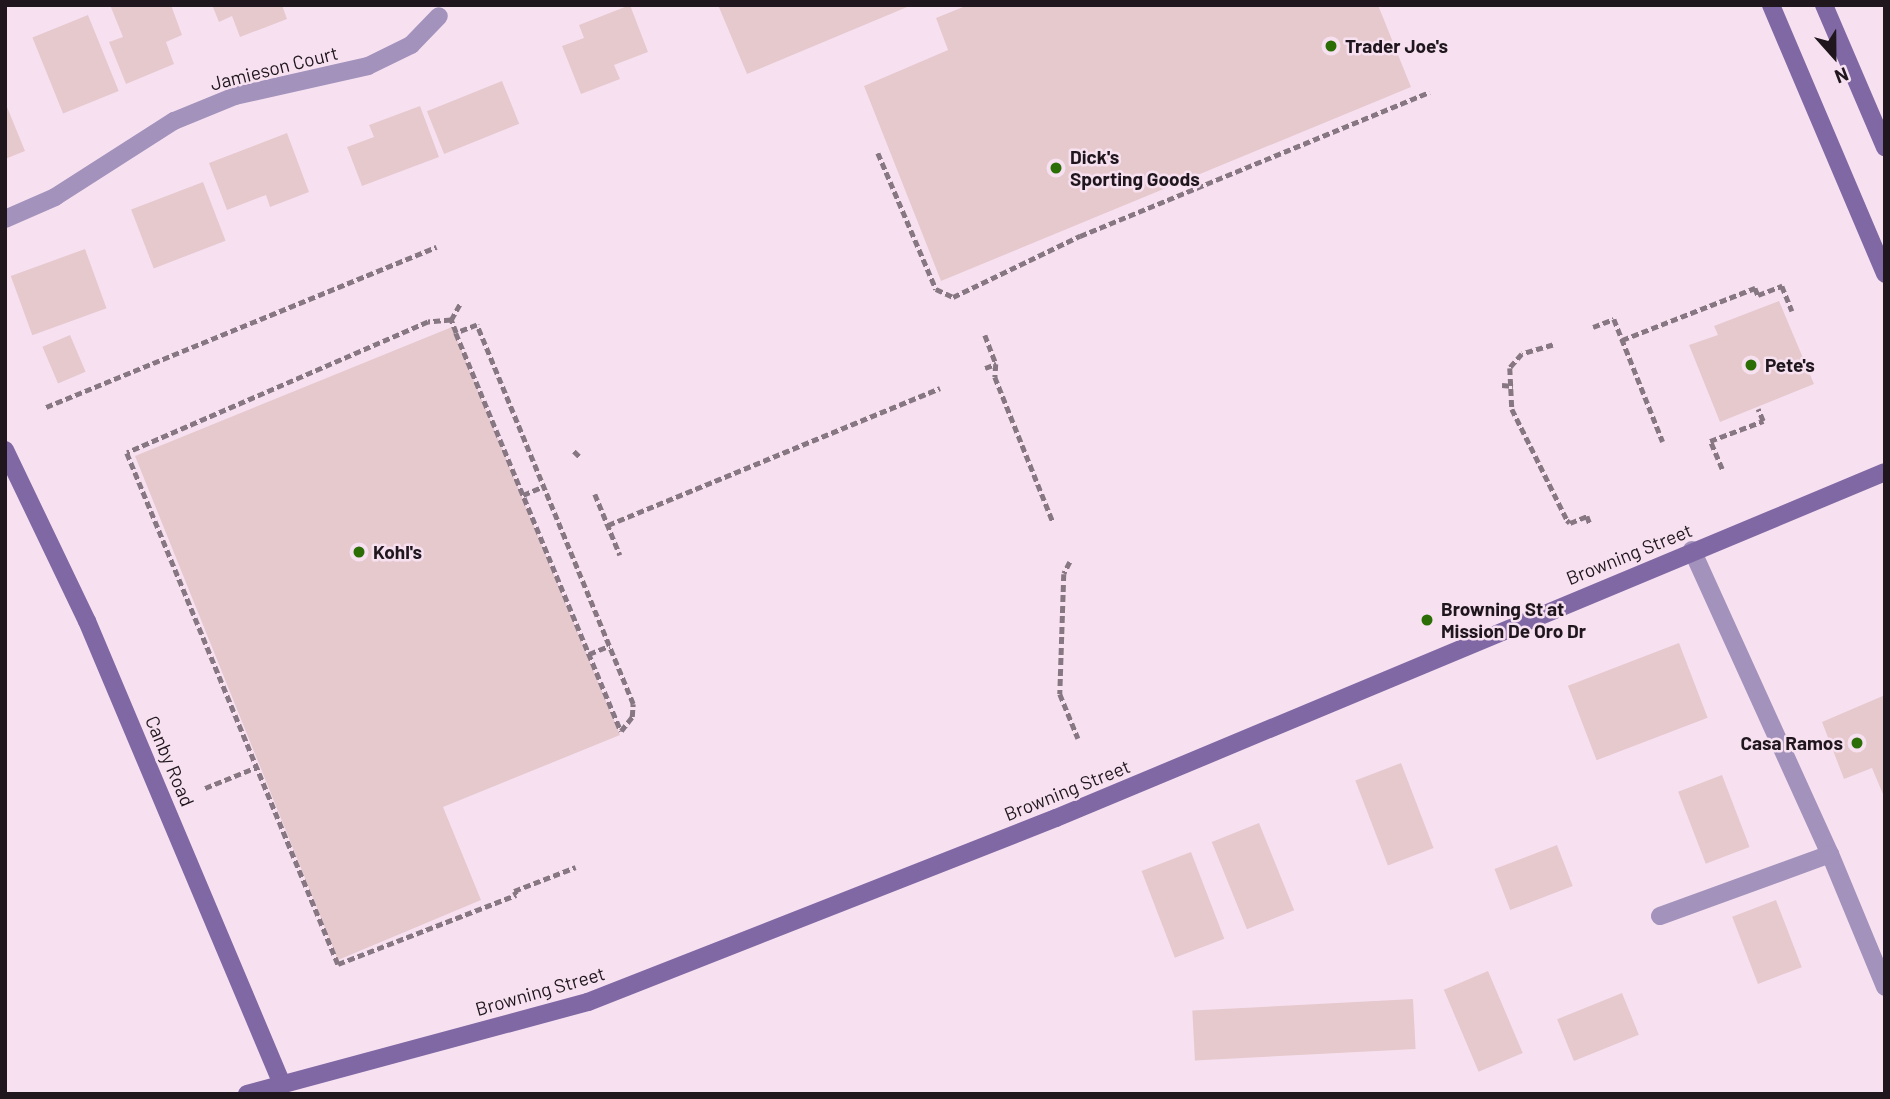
<!DOCTYPE html>
<style>
body{margin:0}
#map{position:relative;width:1890px;height:1099px;overflow:hidden;background:#f7e1f1;font-family:Barlow,sans-serif}
div>[style]{position:absolute}
.building>*{inset:0;background:#e6c9cd;transform-origin:0 0}
.path>*{height:4.5px;margin-top:-2.25px;transform-origin:0;background:repeating-linear-gradient(90deg,#867782 0 7px,transparent 0 10.5px)}
.street>*{height:18px;margin:-9px;padding:0 9px;transform-origin:9px;border-radius:9px;background:#a292bc}
.secondary>*{height:18px;margin:-9px;padding:0 9px;transform-origin:9px;border-radius:9px;background:#8068a4}
.dots>*{width:19px;height:19px;translate:-50% -50%;box-sizing:border-box;border:4px solid #f7e1f1;border-radius:50%}
span{translate:-50% -50%;white-space:nowrap;text-align:center;line-height:1.15;-webkit-text-stroke:5px #f7e1f1;paint-order:stroke}
.poi-label{font-size:19px;color:#1f171d;font-weight:700}
.left{translate:0 -50%;text-align:left}
.right{translate:-100% -50%;text-align:right}
.street-label{font-size:19px;color:#1f171d}
.frame{position:absolute;inset:0;border:7px solid #1f171d;pointer-events:none}
.north{position:absolute;left:1799px;top:21px;width:70px;height:70px;-webkit-text-stroke:5px #f7e1f1;paint-order:stroke;rotate:159deg;font-size:19px;font-weight:700;line-height:28px;text-align:center;color:#1f171d}
.north::after{content:'';display:block;margin:auto;width:24px;height:32px;background:#1f171d;clip-path:polygon(50% 0,100% 100%,50% 72%,0 100%)}
</style>
<div id="map">
<div class="building">
<i style="clip-path:polygon(110px 5px,171px 5px,182px 35px,166px 42px,174px 64px,126px 84px,109px 42px,123px 37px)"></i>
<i style="clip-path:polygon(212px 5px,282px 5px,287px 19px,240px 37px,232px 16px,219px 22px)"></i>
<i style="clip-path:polygon(630px 5px,648px 52px,614px 65px,620px 79px,581px 94px,562px 46px,584px 38px,579px 25px)"></i>
<i style="clip-path:polygon(718px 5px,912px 5px,747px 74px)"></i>
<i style="clip-path:polygon(968px 5px,1378px 5px,1411px 87px,941px 281px,864px 86px,948px 50px,936px 18px)"></i>
<i style="left:88px;top:15px;width:82px;height:60px;rotate:68deg"></i>
<i style="left:502px;top:81px;width:46px;height:81px;rotate:68deg"></i>
<i style="clip-path:polygon(5px 102px,25px 151px,5px 159px)"></i>
<i style="clip-path:polygon(420px 106px,439px 157px,362px 186px,347px 147px,374px 137px,369px 125px)"></i>
<i style="clip-path:polygon(287px 133px,309px 192px,270px 207px,266px 195px,227px 210px,209px 163px)"></i>
<i style="left:203px;top:182px;width:63px;height:77px;rotate:69deg"></i>
<i style="left:85px;top:249px;width:63px;height:79px;rotate:70deg"></i>
<i style="clip-path:polygon(1779px 301px,1814px 384px,1720px 422px,1689px 345px,1718px 335px,1714px 326px)"></i>
<i style="clip-path:polygon(452px 327px,620px 735px,443px 807px,481px 900px,338px 960px,135px 456px)"></i>
<i style="left:70px;top:335px;width:40px;height:30px;rotate:67deg"></i>
<i style="left:1679px;top:643px;width:80px;height:119px;rotate:69deg"></i>
<i style="clip-path:polygon(1885px 695px,1885px 799px,1872px 768px,1844px 779px,1822px 722px)"></i>
<i style="left:1401px;top:763px;width:91px;height:49px;rotate:69deg"></i>
<i style="left:1722px;top:775px;width:77px;height:47px;rotate:69deg"></i>
<i style="left:1259px;top:823px;width:94px;height:51px;rotate:68deg"></i>
<i style="left:1557px;top:845px;width:44px;height:67px;rotate:69deg"></i>
<i style="left:1191px;top:852px;width:93px;height:53px;rotate:69deg"></i>
<i style="left:1776px;top:900px;width:72px;height:47px;rotate:69deg"></i>
<i style="left:1488px;top:971px;width:89px;height:48px;rotate:67deg"></i>
<i style="left:1622px;top:993px;width:45px;height:70px;rotate:68deg"></i>
<i style="left:1413px;top:999px;width:50px;height:221px;rotate:87deg"></i>
</div>
<div class="path">
<i style="left:878px;top:153px;width:148px;rotate:66.9deg"></i>
<i style="left:936px;top:289px;width:19px;rotate:25deg"></i>
<i style="left:953px;top:297px;width:141px;rotate:-25.7deg"></i>
<i style="left:1080px;top:236px;width:378px;rotate:-22.4deg"></i>
<i style="left:451px;top:320px;width:23px;rotate:175deg"></i>
<i style="left:428px;top:322px;width:328px;rotate:156.5deg"></i>
<i style="left:127px;top:453px;width:553px;rotate:67.56deg"></i>
<i style="left:338px;top:964px;width:191px;rotate:-21.2deg"></i>
<i style="left:516px;top:895px;width:4px;rotate:-117deg"></i>
<i style="left:514px;top:891px;width:66px;rotate:-21.2deg"></i>
<i style="left:1593px;top:327px;width:22px;rotate:-21deg"></i>
<i style="left:1614px;top:319px;width:132px;rotate:68.3deg"></i>
<i style="left:456px;top:333px;width:431px;rotate:67.5deg"></i>
<i style="left:621px;top:731px;width:18px;rotate:-52deg"></i>
<i style="left:632px;top:717px;width:13px;rotate:-86deg"></i>
<i style="left:633px;top:704px;width:410px;rotate:-112.4deg"></i>
<i style="left:477px;top:325px;width:22px;rotate:159deg"></i>
<i style="left:456px;top:333px;width:14px;rotate:-111deg"></i>
<i style="left:451px;top:320px;width:18px;rotate:-61deg"></i>
<i style="left:985px;top:335px;width:31px;rotate:69deg"></i>
<i style="left:996px;top:364px;width:13px;rotate:94deg"></i>
<i style="left:995px;top:377px;width:156px;rotate:68.2deg"></i>
<i style="left:1622px;top:340px;width:143px;rotate:-21.4deg"></i>
<i style="left:1755px;top:288px;width:8px;rotate:67deg"></i>
<i style="left:1758px;top:295px;width:26px;rotate:-21deg"></i>
<i style="left:1782px;top:286px;width:27px;rotate:68deg"></i>
<i style="left:1553px;top:345px;width:32px;rotate:164deg"></i>
<i style="left:1522px;top:354px;width:18px;rotate:131deg"></i>
<i style="left:1510px;top:368px;width:41px;rotate:87.2deg"></i>
<i style="left:1512px;top:409px;width:124px;rotate:63.6deg"></i>
<i style="left:1567px;top:520px;width:4px;rotate:45deg"></i>
<i style="left:1570px;top:523px;width:18px;rotate:-22deg"></i>
<i style="left:1587px;top:516px;width:9px;rotate:69deg"></i>
<i style="left:985px;top:368px;width:12px;rotate:-20deg"></i>
<i style="left:1502px;top:385px;width:11px;rotate:5deg"></i>
<i style="left:46px;top:407px;width:422px;rotate:-22.3deg"></i>
<i style="left:574px;top:451px;width:8px;rotate:45deg"></i>
<i style="left:1722px;top:469px;width:30px;rotate:-113deg"></i>
<i style="left:1710px;top:441px;width:57px;rotate:-20.7deg"></i>
<i style="left:1763px;top:421px;width:13px;rotate:-113deg"></i>
<i style="left:595px;top:494px;width:66px;rotate:67.7deg"></i>
<i style="left:523px;top:495px;width:23px;rotate:-23deg"></i>
<i style="left:608px;top:525px;width:359px;rotate:-22.4deg"></i>
<i style="left:1070px;top:562px;width:13px;rotate:117deg"></i>
<i style="left:1064px;top:574px;width:120px;rotate:91.9deg"></i>
<i style="left:1060px;top:694px;width:48px;rotate:67.8deg"></i>
<i style="left:589px;top:654px;width:22px;rotate:-22deg"></i>
<i style="left:205px;top:788px;width:56px;rotate:-22deg"></i>
</div>
<div class="street">
<i style="left:5px;top:219px;width:55px;rotate:-23.7deg"></i>
<i style="left:55px;top:197px;width:141px;rotate:-32.6deg"></i>
<i style="left:174px;top:121px;width:66px;rotate:-22.3deg"></i>
<i style="left:235px;top:96px;width:136px;rotate:-12.7deg"></i>
<i style="left:368px;top:66px;width:48px;rotate:-26deg"></i>
<i style="left:411px;top:45px;width:40px;rotate:-46deg"></i>
<i style="left:1692px;top:550px;width:334px;rotate:65.6deg"></i>
<i style="left:1830px;top:854px;width:144px;rotate:67.5deg"></i>
<i style="left:1660px;top:916px;width:181px;rotate:-20deg"></i>
</div>
<div class="secondary">
<i style="left:1771px;top:5px;width:292px;rotate:67deg"></i>
<i style="left:1824px;top:5px;width:155px;rotate:66.8deg"></i>
<i style="left:5px;top:450px;width:190px;rotate:64.4deg"></i>
<i style="left:87px;top:621px;width:502px;rotate:67.16deg"></i>
<i style="left:247px;top:1094px;width:353px;rotate:-15.1deg"></i>
<i style="left:588px;top:1002px;width:503px;rotate:-21.46deg"></i>
<i style="left:1056px;top:818px;width:898px;rotate:-22.65deg"></i>
</div>
<div class="dots">
<i style="left:1331px;top:46px;background:#2b6e06"></i>
<i style="left:1056px;top:168px;background:#2b6e06"></i>
<i style="left:1751px;top:365px;background:#2b6e06"></i>
<i style="left:359px;top:552px;background:#2b6e06"></i>
<i style="left:1427px;top:620px;background:#2b6e06"></i>
<i style="left:1857px;top:743px;background:#2b6e06"></i>
</div>
<div class="poi-label">
<span class="left" style="left:1345px;top:46px">Trader Joe's</span>
<span class="left" style="left:1070px;top:168px">Dick's<br>Sporting Goods</span>
<span class="left" style="left:1765px;top:365px">Pete's</span>
<span class="left" style="left:373px;top:552px">Kohl's</span>
<span class="left" style="left:1441px;top:620px">Browning St at<br>Mission De Oro Dr</span>
<span class="right" style="left:1843px;top:743px">Casa Ramos</span>
</div>
<div class="street-label">
<span style="left:274px;top:68px;rotate:-14deg">Jamieson Court</span>
<span style="left:1629px;top:554px;rotate:-22deg">Browning Street</span>
<span style="left:170px;top:761px;rotate:67deg">Canby Road</span>
<span style="left:1067px;top:790px;rotate:-22deg">Browning Street</span>
<span style="left:540px;top:991px;rotate:-16deg">Browning Street</span>
</div>
<div class="frame"></div>
<div class="north">N</div>
</div>
